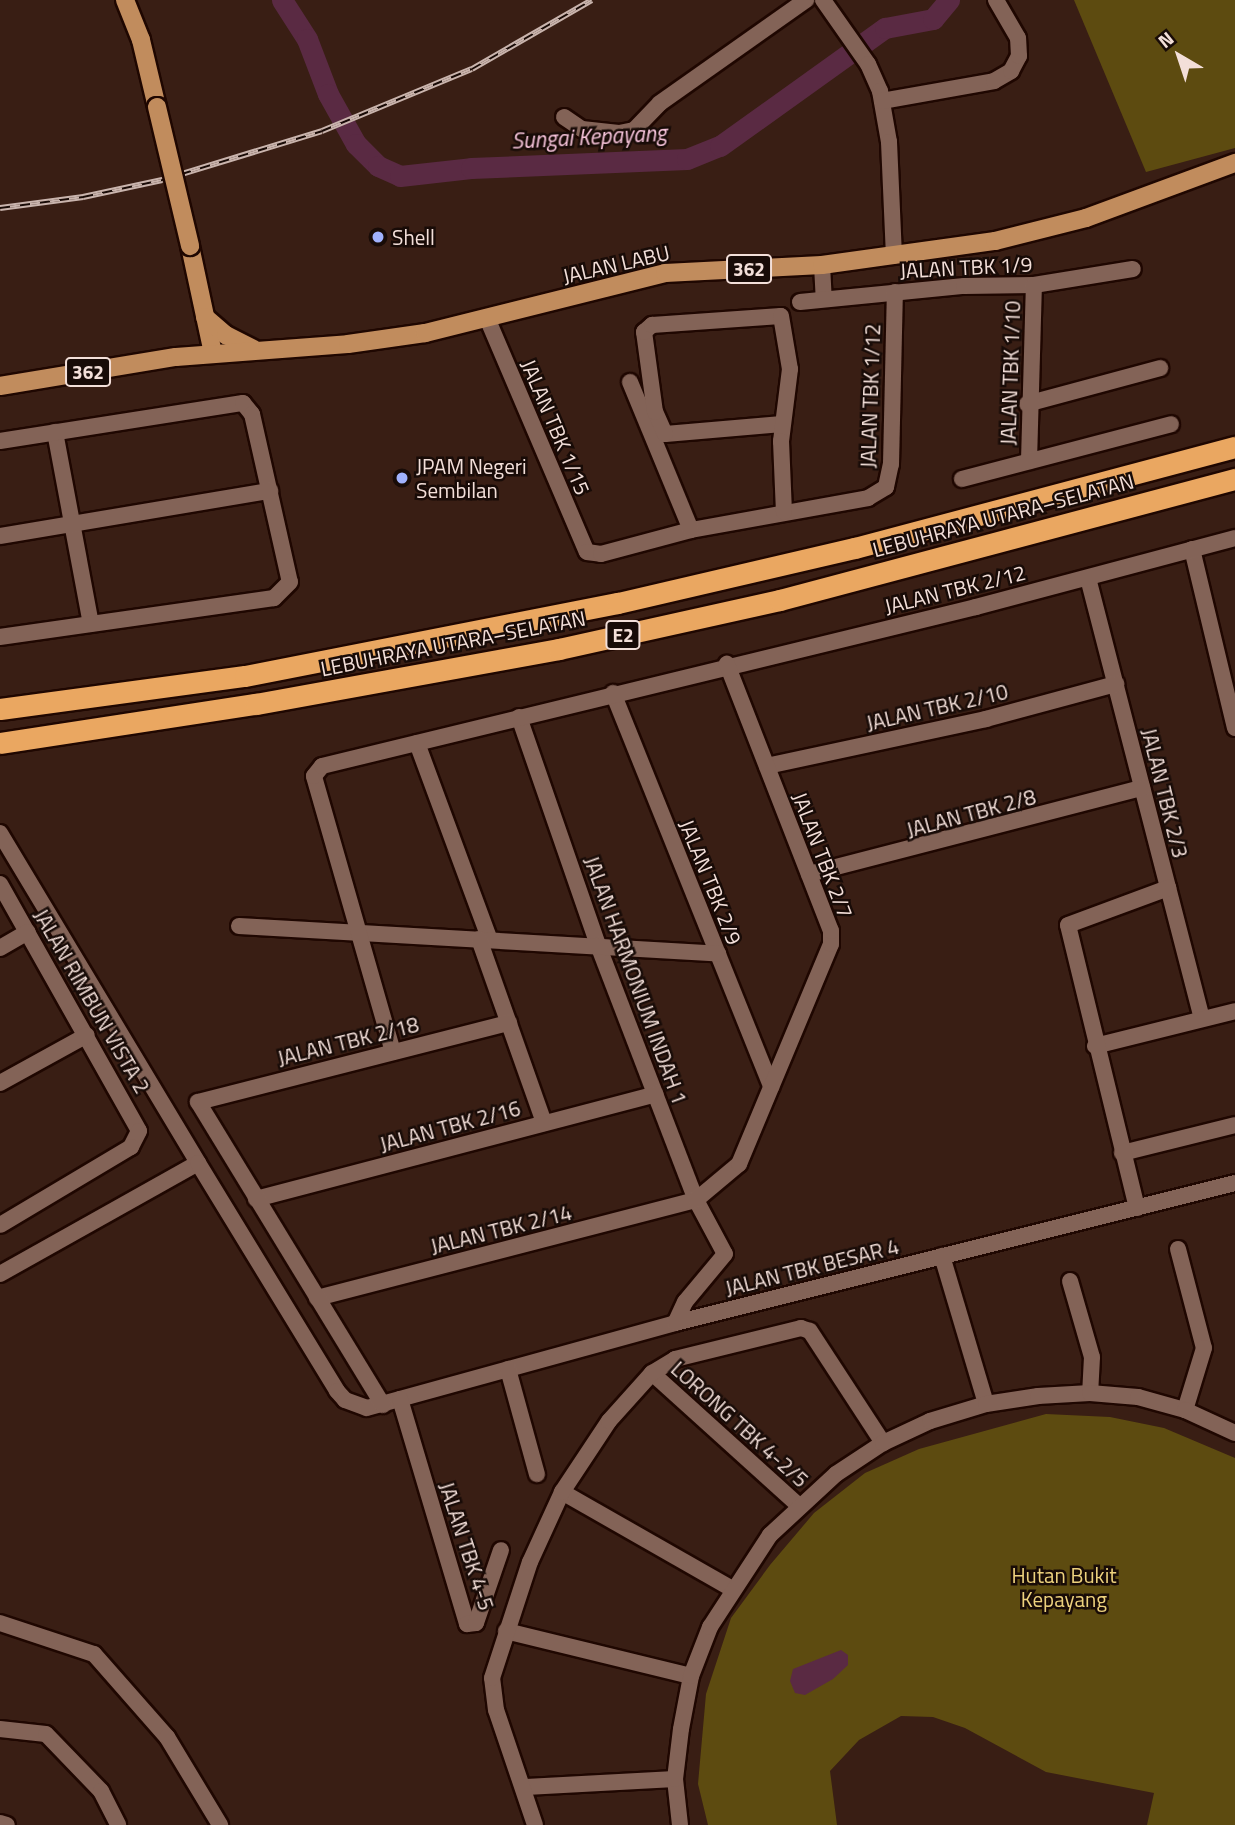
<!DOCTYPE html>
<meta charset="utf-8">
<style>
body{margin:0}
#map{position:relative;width:1235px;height:1825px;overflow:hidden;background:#391e14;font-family:"Titillium Web",sans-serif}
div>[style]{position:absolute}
.forest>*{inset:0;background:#5d4b10}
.water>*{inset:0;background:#5a2a43}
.river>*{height:21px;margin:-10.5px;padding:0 10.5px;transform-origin:10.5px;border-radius:10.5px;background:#5a2a43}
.roads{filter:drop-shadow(2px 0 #1f0701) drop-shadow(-2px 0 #1f0701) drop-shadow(0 2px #1f0701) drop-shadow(0 -2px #1f0701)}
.minor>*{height:16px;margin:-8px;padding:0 8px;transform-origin:8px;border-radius:8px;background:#836357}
.major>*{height:18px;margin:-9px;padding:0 9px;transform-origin:9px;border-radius:9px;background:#c18c5d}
.highway>*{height:21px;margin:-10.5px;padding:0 10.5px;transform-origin:10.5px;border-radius:10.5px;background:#eaa761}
.rail>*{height:6px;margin-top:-3px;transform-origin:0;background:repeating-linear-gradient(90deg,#180b07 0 10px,#c9b4ad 0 20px);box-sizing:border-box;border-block:2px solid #c9b4ad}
.bridges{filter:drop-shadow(2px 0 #1f0701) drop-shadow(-2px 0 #1f0701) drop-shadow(0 2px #1f0701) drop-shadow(0 -2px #1f0701)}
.major-bridge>*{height:18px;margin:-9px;padding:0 9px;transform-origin:9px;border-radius:9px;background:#c18c5d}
.dots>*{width:19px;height:19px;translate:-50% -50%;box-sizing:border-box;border:4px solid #180b07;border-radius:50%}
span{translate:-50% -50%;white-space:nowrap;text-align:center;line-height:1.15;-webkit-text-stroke:5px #180b07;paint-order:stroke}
.shield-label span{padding:2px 5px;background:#180b07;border:2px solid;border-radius:5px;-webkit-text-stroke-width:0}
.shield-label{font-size:19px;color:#f3dfd9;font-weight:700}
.poi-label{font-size:21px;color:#f3dfd9}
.left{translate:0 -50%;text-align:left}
.street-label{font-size:21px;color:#f3dfd9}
.park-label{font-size:21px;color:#edd17d}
.water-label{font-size:23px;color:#f8c5dc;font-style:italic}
.north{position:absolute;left:1144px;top:21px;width:70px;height:70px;-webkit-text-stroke:5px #180b07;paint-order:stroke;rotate:321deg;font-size:19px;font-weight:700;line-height:28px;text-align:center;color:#f3dfd9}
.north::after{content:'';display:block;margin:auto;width:24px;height:32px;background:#f3dfd9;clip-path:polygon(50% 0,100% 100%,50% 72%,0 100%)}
</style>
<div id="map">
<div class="forest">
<i style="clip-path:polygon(1074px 0,1235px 0,1235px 148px,1146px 172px)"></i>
<i style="clip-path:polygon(1046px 1414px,1110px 1417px,1164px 1428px,1235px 1458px,1235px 1825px,1147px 1825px,1154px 1793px,1046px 1772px,965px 1728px,933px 1717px,901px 1716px,859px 1740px,830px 1771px,837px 1825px,708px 1825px,698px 1784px,706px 1694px,731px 1618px,770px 1565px,814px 1513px,865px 1473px,919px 1449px)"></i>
</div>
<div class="water">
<i style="clip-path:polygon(841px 1650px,848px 1655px,848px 1665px,833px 1679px,805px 1695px,795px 1693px,790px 1681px,793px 1669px)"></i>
</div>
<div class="river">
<i style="left:282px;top:0;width:46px;rotate:57.3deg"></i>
<i style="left:307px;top:39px;width:59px;rotate:69.1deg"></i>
<i style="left:328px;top:94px;width:57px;rotate:60.8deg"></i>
<i style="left:356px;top:144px;width:31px;rotate:45deg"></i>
<i style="left:378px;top:166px;width:24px;rotate:24deg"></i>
<i style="left:400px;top:176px;width:71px;rotate:-6.4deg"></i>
<i style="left:471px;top:168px;width:216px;rotate:-2.4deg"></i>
<i style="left:687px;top:159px;width:35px;rotate:-22deg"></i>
<i style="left:720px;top:146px;width:203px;rotate:-35.6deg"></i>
<i style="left:885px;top:28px;width:49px;rotate:-10.6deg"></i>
<i style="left:933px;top:19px;width:25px;rotate:-50deg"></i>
</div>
<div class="roads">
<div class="minor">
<i style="left:823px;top:0;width:78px;rotate:54.9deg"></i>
<i style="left:868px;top:64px;width:30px;rotate:66deg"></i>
<i style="left:880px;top:91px;width:52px;rotate:80deg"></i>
<i style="left:889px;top:142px;width:114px;rotate:87.5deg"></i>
<i style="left:882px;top:101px;width:114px;rotate:-10.1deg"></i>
<i style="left:994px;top:81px;width:20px;rotate:-30deg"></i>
<i style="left:1011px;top:71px;width:17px;rotate:-62deg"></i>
<i style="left:1019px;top:56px;width:18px;rotate:-93deg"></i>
<i style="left:1018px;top:38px;width:44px;rotate:-120.1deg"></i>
<i style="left:564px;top:117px;width:22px;rotate:34deg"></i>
<i style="left:582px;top:129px;width:37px;rotate:6deg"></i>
<i style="left:619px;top:133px;width:15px;rotate:-11deg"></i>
<i style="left:634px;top:130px;width:37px;rotate:-46deg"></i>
<i style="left:660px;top:103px;width:179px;rotate:-35.2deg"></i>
<i style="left:822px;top:265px;width:34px;rotate:87deg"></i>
<i style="left:800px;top:302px;width:165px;rotate:-5.6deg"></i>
<i style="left:964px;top:286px;width:70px;rotate:-0.8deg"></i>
<i style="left:1034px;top:285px;width:100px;rotate:-9.2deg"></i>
<i style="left:487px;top:318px;width:254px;rotate:66.9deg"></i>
<i style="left:587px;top:552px;width:14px;rotate:8deg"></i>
<i style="left:601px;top:554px;width:93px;rotate:-14.9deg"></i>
<i style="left:691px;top:530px;width:180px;rotate:-10.2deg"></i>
<i style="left:868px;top:498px;width:21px;rotate:-31deg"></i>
<i style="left:886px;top:487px;width:24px;rotate:-78deg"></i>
<i style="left:891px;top:464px;width:172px;rotate:-88.7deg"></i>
<i style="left:630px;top:382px;width:160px;rotate:67.6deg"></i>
<i style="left:1027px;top:404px;width:138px;rotate:-15.1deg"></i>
<i style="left:782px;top:424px;width:117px;rotate:175.1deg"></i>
<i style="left:665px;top:434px;width:24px;rotate:-114deg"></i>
<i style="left:655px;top:412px;width:81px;rotate:-97.8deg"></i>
<i style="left:644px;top:332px;width:11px;rotate:-41deg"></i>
<i style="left:652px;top:325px;width:129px;rotate:-4deg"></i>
<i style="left:781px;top:316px;width:54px;rotate:80.4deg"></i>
<i style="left:790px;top:369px;width:73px;rotate:97.1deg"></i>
<i style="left:781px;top:441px;width:71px;rotate:87.6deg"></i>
<i style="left:55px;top:432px;width:195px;rotate:79.4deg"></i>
<i style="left:0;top:441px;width:246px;rotate:-8.9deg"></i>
<i style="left:243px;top:403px;width:14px;rotate:51deg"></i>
<i style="left:252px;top:414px;width:172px;rotate:77.3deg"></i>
<i style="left:290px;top:582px;width:23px;rotate:135deg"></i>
<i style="left:274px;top:598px;width:277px;rotate:171.9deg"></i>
<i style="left:1029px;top:461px;width:176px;rotate:-88.4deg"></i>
<i style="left:962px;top:479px;width:216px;rotate:-14.7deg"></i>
<i style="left:0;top:536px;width:274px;rotate:-9.5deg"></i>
<i style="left:1192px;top:549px;width:184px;rotate:76.5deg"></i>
<i style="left:1088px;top:578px;width:455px;rotate:75.5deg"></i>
<i style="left:613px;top:693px;width:424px;rotate:68.1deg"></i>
<i style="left:519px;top:717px;width:241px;rotate:70.9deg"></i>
<i style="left:598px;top:945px;width:273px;rotate:69deg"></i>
<i style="left:696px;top:1200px;width:61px;rotate:61.8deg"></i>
<i style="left:725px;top:1254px;width:62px;rotate:129.8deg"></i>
<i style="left:685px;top:1302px;width:23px;rotate:115deg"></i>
<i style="left:417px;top:743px;width:210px;rotate:69.7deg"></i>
<i style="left:767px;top:766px;width:224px;rotate:-12.1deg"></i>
<i style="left:986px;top:719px;width:135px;rotate:-15.1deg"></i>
<i style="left:0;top:833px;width:385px;rotate:59deg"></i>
<i style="left:809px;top:874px;width:344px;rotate:-14.5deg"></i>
<i style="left:0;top:884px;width:283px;rotate:60.6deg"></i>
<i style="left:139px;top:1131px;width:18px;rotate:117deg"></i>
<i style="left:131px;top:1147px;width:152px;rotate:149.2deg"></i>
<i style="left:239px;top:926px;width:480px;rotate:3.3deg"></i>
<i style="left:479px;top:939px;width:195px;rotate:70.5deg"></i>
<i style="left:0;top:948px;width:32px;rotate:-30deg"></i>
<i style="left:1095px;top:1046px;width:144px;rotate:-14deg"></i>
<i style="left:393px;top:1052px;width:287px;rotate:-106deg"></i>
<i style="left:314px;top:776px;width:13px;rotate:-51deg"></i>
<i style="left:322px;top:766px;width:673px;rotate:-13.66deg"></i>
<i style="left:976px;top:607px;width:268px;rotate:-14.9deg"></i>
<i style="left:0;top:1083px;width:99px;rotate:-28.9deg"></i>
<i style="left:1122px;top:1153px;width:116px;rotate:-13.9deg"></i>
<i style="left:256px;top:1199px;width:413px;rotate:-14.7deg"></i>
<i style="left:1137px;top:1208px;width:291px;rotate:-103.7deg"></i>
<i style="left:1068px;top:925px;width:107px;rotate:-20.3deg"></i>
<i style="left:1178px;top:1249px;width:102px;rotate:75.3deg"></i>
<i style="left:1204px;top:1348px;width:65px;rotate:107deg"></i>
<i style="left:942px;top:1256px;width:154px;rotate:73.4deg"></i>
<i style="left:0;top:1274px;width:227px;rotate:-29.3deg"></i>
<i style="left:198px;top:1163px;width:267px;rotate:58.6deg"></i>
<i style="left:337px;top:1391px;width:12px;rotate:48deg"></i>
<i style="left:345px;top:1400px;width:23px;rotate:20deg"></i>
<i style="left:367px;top:1408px;width:320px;rotate:-15.4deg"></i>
<i style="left:675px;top:1323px;width:577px;rotate:-14.04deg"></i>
<i style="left:1070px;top:1281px;width:79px;rotate:73.9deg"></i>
<i style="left:1092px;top:1357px;width:36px;rotate:93deg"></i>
<i style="left:317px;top:1298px;width:391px;rotate:-14.5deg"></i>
<i style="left:696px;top:1200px;width:56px;rotate:-39.9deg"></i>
<i style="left:739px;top:1164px;width:238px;rotate:-67.3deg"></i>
<i style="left:831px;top:944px;width:13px;rotate:-90deg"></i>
<i style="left:831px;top:931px;width:287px;rotate:-111.3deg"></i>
<i style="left:508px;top:1369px;width:109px;rotate:74.6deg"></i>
<i style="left:652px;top:1373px;width:198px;rotate:42.1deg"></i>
<i style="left:400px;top:1399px;width:235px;rotate:73.4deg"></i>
<i style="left:467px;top:1624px;width:9px;rotate:-6deg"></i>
<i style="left:476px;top:1623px;width:77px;rotate:-71.1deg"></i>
<i style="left:383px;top:1405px;width:355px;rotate:-121.4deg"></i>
<i style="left:198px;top:1102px;width:321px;rotate:-14.3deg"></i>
<i style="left:562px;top:1492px;width:196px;rotate:29.7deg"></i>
<i style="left:0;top:1623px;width:99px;rotate:18.3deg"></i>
<i style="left:94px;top:1654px;width:111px;rotate:48.7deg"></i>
<i style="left:167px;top:1737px;width:103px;rotate:58.9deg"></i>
<i style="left:506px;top:1631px;width:190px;rotate:13.7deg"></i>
<i style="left:0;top:1729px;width:46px;rotate:6.2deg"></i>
<i style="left:46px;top:1734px;width:79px;rotate:46deg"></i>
<i style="left:101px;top:1791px;width:38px;rotate:63deg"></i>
<i style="left:526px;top:1787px;width:149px;rotate:-3.1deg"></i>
<i style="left:0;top:1823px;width:7px;rotate:16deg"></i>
<i style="left:535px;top:1825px;width:121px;rotate:-108.7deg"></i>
<i style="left:496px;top:1710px;width:32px;rotate:-97deg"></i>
<i style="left:492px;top:1678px;width:122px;rotate:-71.9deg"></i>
<i style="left:530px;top:1562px;width:77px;rotate:-65.4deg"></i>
<i style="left:562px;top:1492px;width:85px;rotate:-56.5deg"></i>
<i style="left:609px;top:1421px;width:64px;rotate:-48.1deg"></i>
<i style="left:652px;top:1373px;width:27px;rotate:-31deg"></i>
<i style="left:675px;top:1359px;width:130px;rotate:-13.8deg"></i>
<i style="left:801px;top:1328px;width:9px;rotate:18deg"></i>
<i style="left:810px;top:1331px;width:134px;rotate:56.9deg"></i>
<i style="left:680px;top:1825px;width:46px;rotate:-96.2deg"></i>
<i style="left:675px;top:1779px;width:50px;rotate:-83.2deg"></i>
<i style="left:681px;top:1729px;width:54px;rotate:-79.3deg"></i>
<i style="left:691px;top:1676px;width:53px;rotate:-68.8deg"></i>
<i style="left:710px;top:1627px;width:110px;rotate:-56.9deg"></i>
<i style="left:770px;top:1535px;width:90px;rotate:-42.7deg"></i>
<i style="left:836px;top:1474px;width:56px;rotate:-33.4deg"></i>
<i style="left:883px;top:1443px;width:52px;rotate:-25.1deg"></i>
<i style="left:930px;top:1421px;width:59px;rotate:-16.9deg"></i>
<i style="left:986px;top:1404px;width:53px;rotate:-8.7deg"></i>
<i style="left:1038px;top:1396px;width:52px;rotate:-3.3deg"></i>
<i style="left:1090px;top:1393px;width:48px;rotate:4.8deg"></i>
<i style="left:1138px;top:1397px;width:49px;rotate:15.5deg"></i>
<i style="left:1185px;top:1410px;width:55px;rotate:24.7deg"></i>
</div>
<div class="major">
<i style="left:125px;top:0;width:43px;rotate:68.2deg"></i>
<i style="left:141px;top:40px;width:69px;rotate:76.6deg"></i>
<i style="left:190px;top:246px;width:109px;rotate:77.9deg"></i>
<i style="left:205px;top:317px;width:28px;rotate:41deg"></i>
<i style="left:226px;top:335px;width:31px;rotate:27deg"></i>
<i style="left:0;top:386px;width:178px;rotate:-9.4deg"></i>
<i style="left:176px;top:357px;width:172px;rotate:-4.3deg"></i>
<i style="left:348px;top:344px;width:78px;rotate:-8.1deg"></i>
<i style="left:425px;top:333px;width:247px;rotate:-14deg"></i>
<i style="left:665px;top:273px;width:157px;rotate:-2.9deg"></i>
<i style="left:822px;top:265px;width:175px;rotate:-7.9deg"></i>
<i style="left:995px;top:241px;width:94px;rotate:-14.2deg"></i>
<i style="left:1086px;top:218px;width:159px;rotate:-20.3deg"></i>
</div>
<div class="highway">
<i style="left:0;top:709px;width:247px;rotate:-7.7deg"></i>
<i style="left:245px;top:676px;width:380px;rotate:-11.1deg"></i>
<i style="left:618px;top:603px;width:243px;rotate:-13.1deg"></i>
<i style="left:855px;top:548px;width:393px;rotate:-14.9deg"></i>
<i style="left:0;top:743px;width:259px;rotate:-8.7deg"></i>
<i style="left:256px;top:704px;width:308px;rotate:-10.3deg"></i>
<i style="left:559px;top:649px;width:226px;rotate:-12.5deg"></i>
<i style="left:780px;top:600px;width:471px;rotate:-14.9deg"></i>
</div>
</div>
<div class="rail">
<i style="left:0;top:208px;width:84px;rotate:-7.5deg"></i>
<i style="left:83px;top:197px;width:81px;rotate:-12.1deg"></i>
<i style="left:162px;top:180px;width:167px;rotate:-17deg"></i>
<i style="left:322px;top:131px;width:162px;rotate:-22.5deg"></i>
<i style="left:472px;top:69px;width:138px;rotate:-29.9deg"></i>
</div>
<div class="bridges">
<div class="major-bridge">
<i style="left:157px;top:107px;width:143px;rotate:76.6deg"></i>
</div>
</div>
<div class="dots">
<i style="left:378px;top:237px;background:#a1b2fd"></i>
<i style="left:402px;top:478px;background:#a1b2fd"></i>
</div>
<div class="shield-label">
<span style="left:749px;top:269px">362</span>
<span style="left:88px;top:372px">362</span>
<span style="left:623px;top:635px">E2</span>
</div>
<div class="poi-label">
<span class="left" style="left:392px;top:237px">Shell</span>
<span class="left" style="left:416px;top:478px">JPAM Negeri<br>Sembilan</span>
</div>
<div class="street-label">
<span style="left:616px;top:264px;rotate:-13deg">JALAN LABU</span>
<span style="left:966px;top:267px;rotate:-3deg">JALAN TBK 1/9</span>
<span style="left:1010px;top:373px;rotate:-88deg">JALAN TBK 1/10</span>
<span style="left:870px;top:396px;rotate:-88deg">JALAN TBK 1/12</span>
<span style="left:556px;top:427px;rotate:67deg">JALAN TBK 1/15</span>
<span style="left:1003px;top:515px;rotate:-15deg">LEBUHRAYA UTARA–SELATAN</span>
<span style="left:955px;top:589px;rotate:-14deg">JALAN TBK 2/12</span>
<span style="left:453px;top:643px;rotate:-11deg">LEBUHRAYA UTARA–SELATAN</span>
<span style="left:937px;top:707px;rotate:-13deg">JALAN TBK 2/10</span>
<span style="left:1165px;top:793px;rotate:76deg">JALAN TBK 2/3</span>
<span style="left:971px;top:813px;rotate:-15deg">JALAN TBK 2/8</span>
<span style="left:823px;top:855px;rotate:69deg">JALAN TBK 2/7</span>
<span style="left:711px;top:882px;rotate:68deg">JALAN TBK 2/9</span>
<span style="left:636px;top:980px;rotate:70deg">JALAN HARMONIUM INDAH 1</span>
<span style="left:92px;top:1001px;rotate:60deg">JALAN RIMBUN VISTA 2</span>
<span style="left:348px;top:1041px;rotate:-14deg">JALAN TBK 2/18</span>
<span style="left:450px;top:1126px;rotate:-15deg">JALAN TBK 2/16</span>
<span style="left:501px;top:1229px;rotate:-14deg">JALAN TBK 2/14</span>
<span style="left:812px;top:1267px;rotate:-14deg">JALAN TBK BESAR 4</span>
<span style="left:740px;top:1424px;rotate:42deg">LORONG TBK 4-2/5</span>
<span style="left:467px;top:1546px;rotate:72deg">JALAN TBK 4-5</span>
</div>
<div class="park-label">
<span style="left:1064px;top:1587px">Hutan Bukit<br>Kepayang</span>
</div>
<div class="water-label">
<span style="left:589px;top:137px;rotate:-3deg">Sungai Kepayang</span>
</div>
<div class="north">N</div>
</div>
